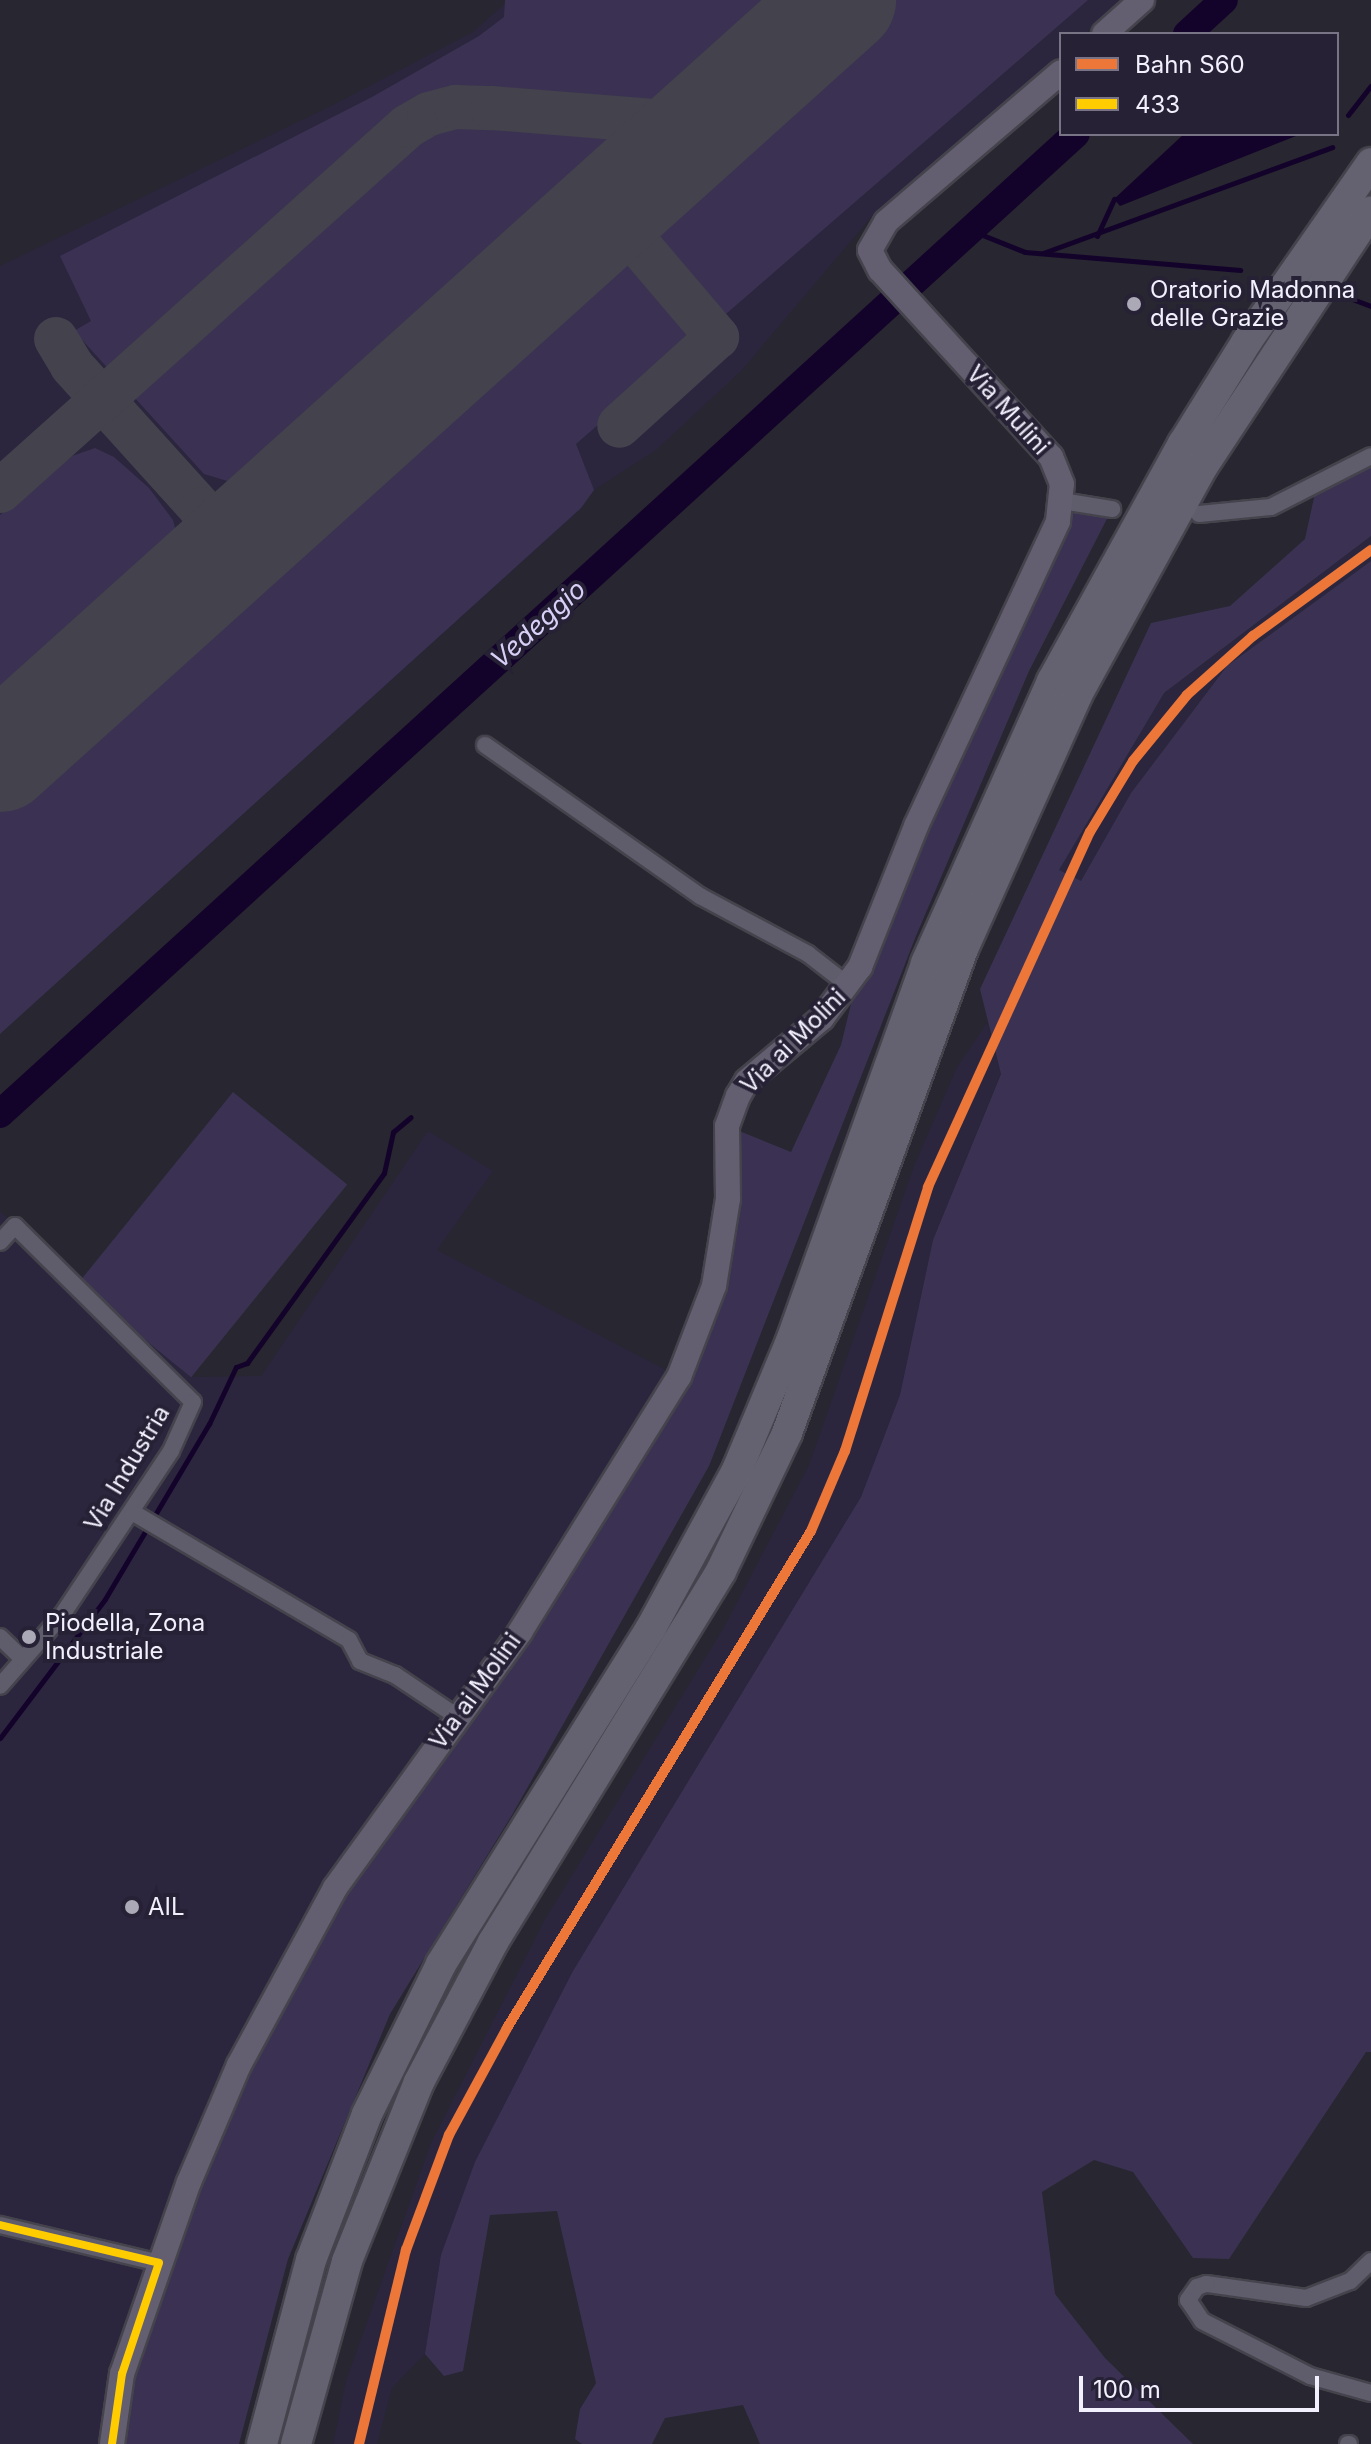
<!DOCTYPE html>
<style>
body{margin:0}
#map{position:relative;width:1371px;height:2444px;overflow:hidden;background:#282630;font-family:Inter,sans-serif}
div>[style]{position:absolute}
.built>*{inset:0;background:#2b263d}
.green>*{inset:0;background:#3b3253;transform-origin:0 0}
.water>*{inset:0;background:#13032b}
.stream>*{height:5px;margin:-2.5px;padding:0 2.5px;transform-origin:2.5px;border-radius:2.5px;background:#13032b}
.river>*{height:28px;margin:-14px;padding:0 14px;transform-origin:14px;border-radius:14px;background:#13032b}
.taxiway>*{height:44px;margin:-22px;padding:0 22px;transform-origin:22px;border-radius:22px;background:#44424c}
.runway>*{height:108px;margin:-54px;padding:0 54px;transform-origin:54px;border-radius:54px;background:#44424c}
.roads{filter:drop-shadow(2px 0 #45434c) drop-shadow(-2px 0 #45434c) drop-shadow(0 2px #45434c) drop-shadow(0 -2px #45434c)}
.street>*{height:16px;margin:-8px;padding:0 8px;transform-origin:8px;border-radius:8px;background:#5f5c6c}
.secondary>*{height:24px;margin:-12px;padding:0 12px;transform-origin:12px;border-radius:12px;background:#645f70}
.highway>*{height:30px;margin:-15px;padding:0 15px;transform-origin:15px;border-radius:15px;background:#646270}
.bus-1>*{height:8px;margin:-4px;padding:0 4px;transform-origin:4px;border-radius:4px;background:#fc0}
.rail-1>*{height:10px;margin:-5px;padding:0 5px;transform-origin:5px;border-radius:5px;background:#ed7639}
.dots>*{width:22px;height:22px;translate:-50% -50%;box-sizing:border-box;border:4px solid #262135;border-radius:50%}
span{translate:-50% -50%;white-space:nowrap;text-align:center;line-height:1.15;-webkit-text-stroke:8px #262135;paint-order:stroke}
.poi-label{font-size:24px;color:#f3f0fe}
.left{translate:0 -50%;text-align:left}
.street-label{font-size:24px;color:#f3f0fe}
.water-label{font-size:26px;color:#d9d0f7;font-style:italic}
.legend{position:absolute;left:1059px;top:32px;width:280px;height:104px;box-sizing:border-box;background:#262135;border:2px solid #787485;margin:0;padding:10px 14px;list-style:none;font-size:24px;color:#f3f0fe}
.legend li{display:flex;align-items:center;gap:16px;height:40px}
.legend b{width:40px;border:2px solid #787485}
.scale{position:absolute;left:1079px;top:2376px;width:240px;height:36px;box-sizing:border-box;border:4px solid #f3f0fe;border-top:0;padding-left:10px;font-size:24px;line-height:28px;white-space:nowrap;color:#f3f0fe;-webkit-text-stroke:6px #262135;paint-order:stroke}
</style>
<div id="map">
<div class="built">
<i style="clip-path:polygon(509px 0,1123px 0,1085px 34px,1061px 34px,1061px 56px,921px 181px,872px 216px,742px 370px,656px 450px,594px 490px,581px 509px,0 1034px,0 266px,335px 104px,473px 32px)"></i>
<i style="clip-path:polygon(1371px 536px,1371px 561px,1227px 666px,1131px 793px,1081px 882px,1058px 871px,1164px 693px)"></i>
<i style="clip-path:polygon(987px 1023px,1001px 1073px,933px 1240px,900px 1395px,861px 1497px,573px 1971px,441px 2255px,425px 2354px,392px 2388px,377px 2444px,333px 2444px,346px 2381px,431px 2143px,544px 1921px,723px 1629px,809px 1465px,914px 1166px,957px 1067px)"></i>
<i style="clip-path:polygon(428px 1131px,493px 1171px,437px 1250px,679px 1377px,112px 2444px,0 2444px,0 1211px,78px 1285px,193px 1377px,261px 1376px)"></i>
</div>
<div class="green">
<i style="clip-path:polygon(505px 0,782px 0,259px 473px,231px 482px,204px 474px,74px 331px,91px 321px,60px 256px,372px 97px,479px 36px,504px 17px)"></i>
<i style="clip-path:polygon(892px 0,1088px 0,719px 320px,658px 248px,656px 214px)"></i>
<i style="clip-path:polygon(610px 255px,645px 262px,701px 329px,699px 337px,576px 444px,594px 490px,581px 508px,0 1034px,0 807px)"></i>
<i style="clip-path:polygon(95px 448px,114px 457px,149px 488px,173px 520px,178px 539px,166px 558px,0 708px,0 515px,72px 456px)"></i>
<i style="clip-path:polygon(1371px 465px,1371px 536px,1164px 693px,1059px 870px,1081px 881px,1131px 793px,1227px 666px,1371px 561px,1371px 2052px,1366px 2052px,1229px 2259px,1193px 2258px,1133px 2172px,1094px 2160px,1042px 2192px,1055px 2294px,1105px 2358px,1193px 2444px,760px 2444px,743px 2405px,665px 2418px,652px 2444px,582px 2444px,575px 2439px,580px 2409px,596px 2383px,557px 2211px,490px 2215px,463px 2371px,444px 2376px,425px 2354px,441px 2255px,475px 2162px,573px 1971px,861px 1497px,900px 1395px,933px 1240px,1001px 1074px,980px 989px,1151px 623px,1230px 606px,1305px 539px,1315px 493px)"></i>
<i style="clip-path:polygon(1062px 501px,1112px 509px,1029px 671px,916px 936px,709px 1466px,512px 1815px,390px 2014px,288px 2259px,239px 2444px,112px 2444px,122px 2374px,239px 2065px,699px 1336px,727px 1126px,791px 1152px,841px 1045px,860px 967px)"></i>
<i style="left:233px;top:1092px;width:147px;height:248px;rotate:39deg"></i>
</div>
<div class="water">
<i style="clip-path:polygon(1184px 134px,1256px 135px,1301px 134px,1120px 206px,1114px 199px)"></i>
</div>
<div class="stream">
<i style="left:1348px;top:115px;width:37px;rotate:-52deg"></i>
<i style="left:970px;top:230px;width:59px;rotate:21.8deg"></i>
<i style="left:1025px;top:252px;width:216px;rotate:4.8deg"></i>
<i style="left:1097px;top:236px;width:41px;rotate:-65.3deg"></i>
<i style="left:1043px;top:253px;width:308px;rotate:-20.1deg"></i>
<i style="left:1331px;top:291px;width:43px;rotate:20.6deg"></i>
<i style="left:0;top:1738px;width:174px;rotate:-52.9deg"></i>
<i style="left:105px;top:1599px;width:204px;rotate:-59.3deg"></i>
<i style="left:209px;top:1424px;width:63px;rotate:-64.7deg"></i>
<i style="left:236px;top:1367px;width:12px;rotate:-20deg"></i>
<i style="left:247px;top:1363px;width:234px;rotate:-54.2deg"></i>
<i style="left:384px;top:1173px;width:42px;rotate:-77.6deg"></i>
<i style="left:393px;top:1132px;width:23px;rotate:-40deg"></i>
</div>
<div class="river">
<i style="left:1187px;top:34px;width:50px;rotate:-42.6deg"></i>
<i style="left:0;top:1114px;width:1455px;rotate:-42.33deg"></i>
</div>
<div class="taxiway">
<i style="left:609px;top:210px;width:167px;rotate:49.6deg"></i>
<i style="left:717px;top:337px;width:132px;rotate:137.8deg"></i>
<i style="left:56px;top:339px;width:31px;rotate:59deg"></i>
<i style="left:72px;top:366px;width:193px;rotate:47.9deg"></i>
<i style="left:0;top:491px;width:547px;rotate:-41.82deg"></i>
<i style="left:408px;top:126px;width:24px;rotate:-30deg"></i>
<i style="left:429px;top:114px;width:28px;rotate:-15deg"></i>
<i style="left:456px;top:107px;width:36px;rotate:2deg"></i>
<i style="left:492px;top:108px;width:212px;rotate:4.6deg"></i>
<i style="left:191px;top:585px;width:42px;rotate:-59.7deg"></i>
<i style="left:212px;top:549px;width:17px;rotate:-90deg"></i>
<i style="left:212px;top:532px;width:25px;rotate:-116deg"></i>
<i style="left:201px;top:509px;width:16px;rotate:38deg"></i>
<i style="left:214px;top:519px;width:26px;rotate:11deg"></i>
<i style="left:240px;top:524px;width:46px;rotate:-27.1deg"></i>
</div>
<div class="runway">
<i style="left:0;top:758px;width:1133px;rotate:-41.99deg"></i>
</div>
<div class="roads">
<div class="street">
<i style="left:1062px;top:501px;width:51px;rotate:9.1deg"></i>
<i style="left:1199px;top:514px;width:72px;rotate:-5.6deg"></i>
<i style="left:1271px;top:507px;width:112px;rotate:-27deg"></i>
<i style="left:485px;top:745px;width:263px;rotate:35.1deg"></i>
<i style="left:700px;top:896px;width:123px;rotate:28.2deg"></i>
<i style="left:808px;top:954px;width:51px;rotate:37.8deg"></i>
<i style="left:0;top:1242px;width:22px;rotate:-47deg"></i>
<i style="left:15px;top:1226px;width:250px;rotate:44.7deg"></i>
<i style="left:193px;top:1402px;width:54px;rotate:114.2deg"></i>
<i style="left:171px;top:1451px;width:197px;rotate:123.6deg"></i>
<i style="left:62px;top:1615px;width:94px;rotate:131.1deg"></i>
<i style="left:132px;top:1512px;width:252px;rotate:30.5deg"></i>
<i style="left:349px;top:1640px;width:24px;rotate:62deg"></i>
<i style="left:360px;top:1661px;width:38px;rotate:22deg"></i>
<i style="left:395px;top:1675px;width:73px;rotate:33.9deg"></i>
<i style="left:0;top:1637px;width:32px;rotate:44deg"></i>
<i style="left:0;top:2225px;width:163px;rotate:13.4deg"></i>
<i style="left:1371px;top:2261px;width:29px;rotate:136deg"></i>
<i style="left:1350px;top:2281px;width:47px;rotate:158.9deg"></i>
<i style="left:1306px;top:2298px;width:101px;rotate:-172deg"></i>
<i style="left:1206px;top:2284px;width:9px;rotate:162deg"></i>
<i style="left:1197px;top:2287px;width:16px;rotate:125deg"></i>
<i style="left:1188px;top:2300px;width:25px;rotate:56deg"></i>
<i style="left:1202px;top:2321px;width:121px;rotate:27deg"></i>
<i style="left:1310px;top:2376px;width:63px;rotate:15.6deg"></i>
<i style="left:1348px;top:2444px;width:1px"></i>
</div>
<div class="secondary">
<i style="left:1104px;top:34px;width:51px;rotate:-41.8deg"></i>
<i style="left:112px;top:2444px;width:71px;rotate:-81.9deg"></i>
<i style="left:122px;top:2374px;width:203px;rotate:-70.8deg"></i>
<i style="left:189px;top:2182px;width:127px;rotate:-66.9deg"></i>
<i style="left:239px;top:2065px;width:201px;rotate:-61.5deg"></i>
<i style="left:335px;top:1888px;width:316px;rotate:-54.1deg"></i>
<i style="left:520px;top:1632px;width:301px;rotate:-58.1deg"></i>
<i style="left:679px;top:1377px;width:97px;rotate:-69deg"></i>
<i style="left:714px;top:1286px;width:88px;rotate:-80.9deg"></i>
<i style="left:728px;top:1199px;width:73px;rotate:-90.8deg"></i>
<i style="left:727px;top:1126px;width:32px;rotate:-70deg"></i>
<i style="left:738px;top:1096px;width:17px;rotate:-59deg"></i>
<i style="left:747px;top:1081px;width:98px;rotate:-40deg"></i>
<i style="left:822px;top:1018px;width:64px;rotate:-53.3deg"></i>
<i style="left:860px;top:967px;width:152px;rotate:-68.3deg"></i>
<i style="left:916px;top:826px;width:336px;rotate:-65deg"></i>
<i style="left:1058px;top:521px;width:37px;rotate:-84deg"></i>
<i style="left:1062px;top:484px;width:29px;rotate:-112deg"></i>
<i style="left:1051px;top:457px;width:253px;rotate:-132.4deg"></i>
<i style="left:880px;top:270px;width:22px;rotate:-117deg"></i>
<i style="left:870px;top:250px;width:32px;rotate:-60deg"></i>
<i style="left:886px;top:222px;width:230px;rotate:-40.6deg"></i>
</div>
<div class="highway">
<i style="left:262px;top:2444px;width:190px;rotate:-75.1deg"></i>
<i style="left:311px;top:2260px;width:156px;rotate:-69deg"></i>
<i style="left:367px;top:2114px;width:167px;rotate:-63.7deg"></i>
<i style="left:441px;top:1964px;width:396px;rotate:-58deg"></i>
<i style="left:651px;top:1628px;width:180px;rotate:-61.4deg"></i>
<i style="left:737px;top:1470px;width:140px;rotate:-67.3deg"></i>
<i style="left:791px;top:1341px;width:401px;rotate:-70.3deg"></i>
<i style="left:926px;top:963px;width:309px;rotate:-65.9deg"></i>
<i style="left:1052px;top:681px;width:271px;rotate:-61.1deg"></i>
<i style="left:1183px;top:444px;width:121px;rotate:-58.1deg"></i>
<i style="left:1247px;top:341px;width:217px;rotate:-55.1deg"></i>
<i style="left:296px;top:2444px;width:190px;rotate:-74.4deg"></i>
<i style="left:347px;top:2261px;width:193px;rotate:-68.1deg"></i>
<i style="left:419px;top:2082px;width:158px;rotate:-62.1deg"></i>
<i style="left:493px;top:1942px;width:435px;rotate:-58.4deg"></i>
<i style="left:721px;top:1571px;width:153px;rotate:-64.4deg"></i>
<i style="left:787px;top:1433px;width:515px;rotate:-70.02deg"></i>
<i style="left:963px;top:949px;width:278px;rotate:-65.8deg"></i>
<i style="left:1077px;top:695px;width:261px;rotate:-61.2deg"></i>
<i style="left:1203px;top:466px;width:305px;rotate:-56.6deg"></i>
</div>
</div>
<div class="bus-1">
<i style="left:0;top:2225px;width:163px;rotate:13.4deg"></i>
<i style="left:112px;top:2444px;width:71px;rotate:-81.9deg"></i>
<i style="left:122px;top:2374px;width:117px;rotate:-71.6deg"></i>
</div>
<div class="rail-1">
<i style="left:359px;top:2444px;width:200px;rotate:-76.4deg"></i>
<i style="left:406px;top:2250px;width:123px;rotate:-69.5deg"></i>
<i style="left:449px;top:2135px;width:122px;rotate:-61.5deg"></i>
<i style="left:507px;top:2028px;width:583px;rotate:-58.55deg"></i>
<i style="left:811px;top:1531px;width:87px;rotate:-67deg"></i>
<i style="left:845px;top:1451px;width:277px;rotate:-72.5deg"></i>
<i style="left:928px;top:1187px;width:390px;rotate:-65.5deg"></i>
<i style="left:1090px;top:832px;width:83px;rotate:-58.8deg"></i>
<i style="left:1133px;top:761px;width:85px;rotate:-50.7deg"></i>
<i style="left:1187px;top:695px;width:89px;rotate:-41.8deg"></i>
<i style="left:1253px;top:636px;width:146px;rotate:-36.1deg"></i>
</div>
<div class="dots">
<i style="left:1134px;top:304px;background:#aca9b6"></i>
<i style="left:29px;top:1637px;background:#aca9b6"></i>
<i style="left:132px;top:1907px;background:#aca9b6"></i>
</div>
<div class="poi-label">
<span class="left" style="left:1150px;top:304px">Oratorio Madonna<br>delle Grazie</span>
<span class="left" style="left:45px;top:1637px">Piodella, Zona<br>Industriale</span>
<span class="left" style="left:148px;top:1907px">AIL</span>
</div>
<div class="street-label">
<span style="left:1008px;top:410px;rotate:48deg">Via Mulini</span>
<span style="left:793px;top:1041px;rotate:-45deg">Via ai Molini</span>
<span style="left:127px;top:1468px;rotate:-59deg">Via Industria</span>
<span style="left:475px;top:1691px;rotate:-54deg">Via ai Molini</span>
</div>
<div class="water-label">
<span style="left:538px;top:624px;rotate:-42deg">Vedeggio</span>
</div>
<ul class="legend">
<li><b style="height:10px;background:#ed7639"></b>Bahn S60</li>
<li><b style="height:10px;background:#fc0"></b>433</li>
</ul>
<div class="scale">100 m</div>
</div>
